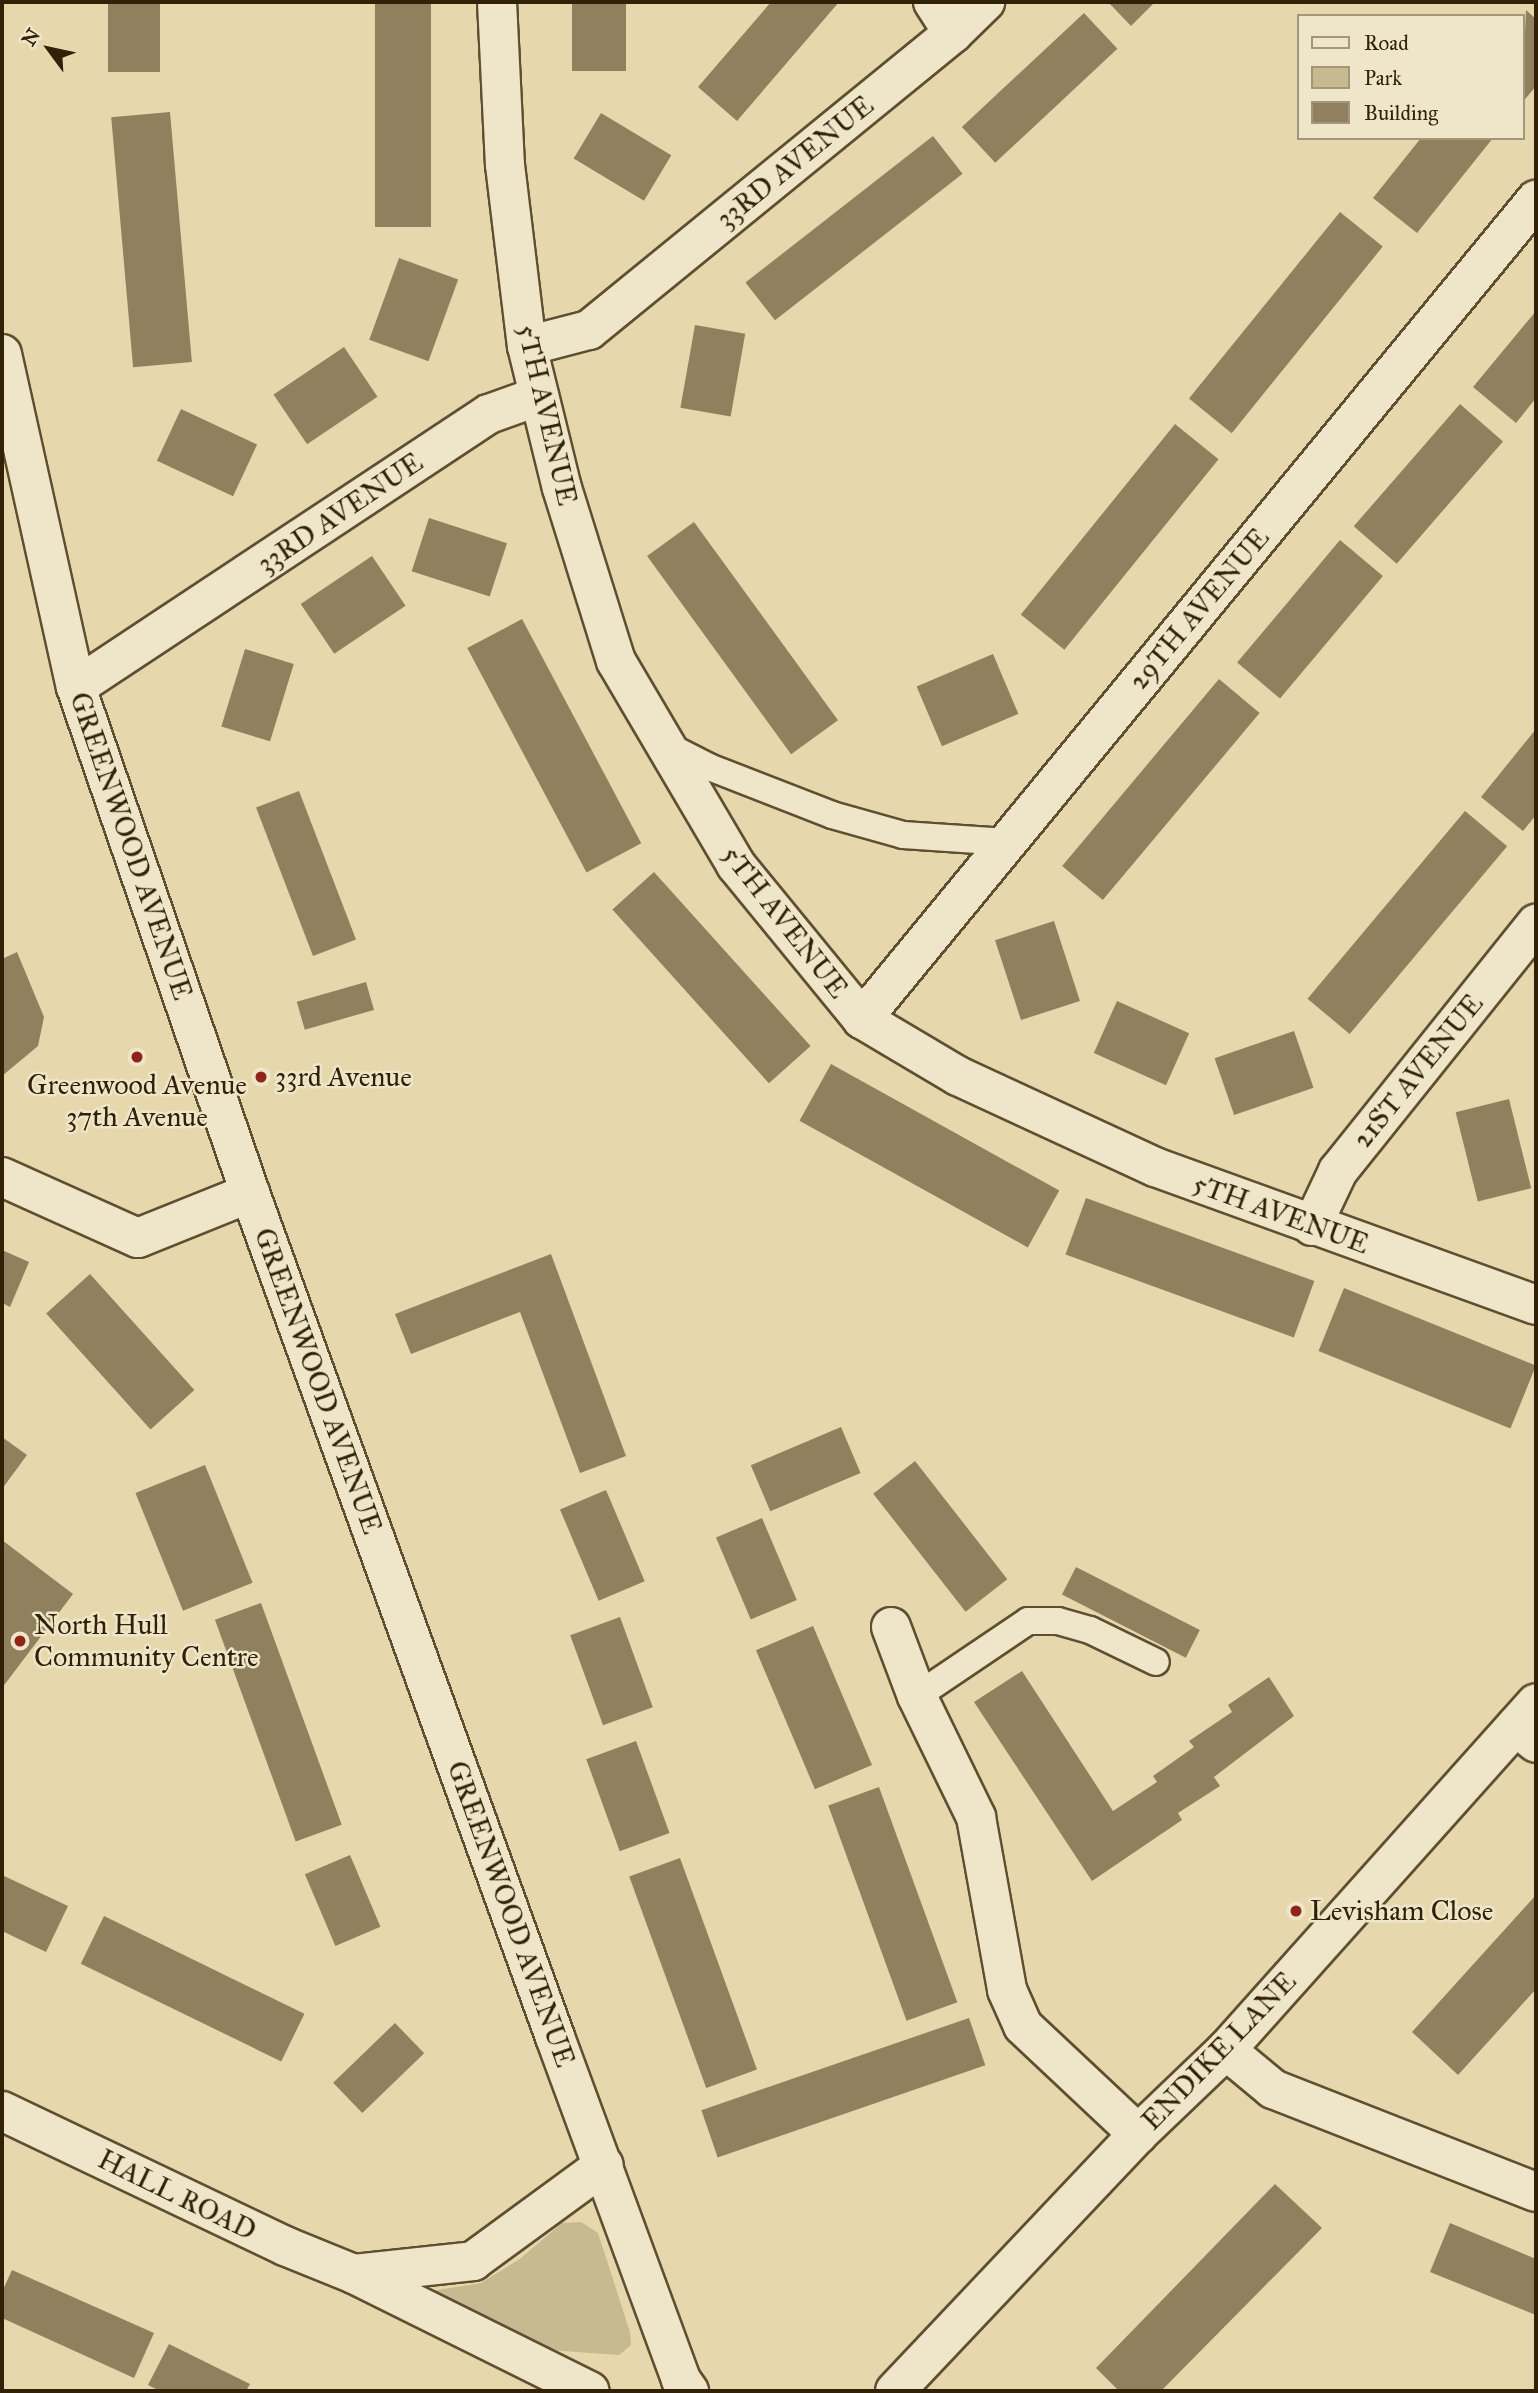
<!DOCTYPE html>
<style>
body{margin:0}
#map{position:relative;width:1538px;height:2393px;overflow:hidden;background:#e6d8ac;font-family:"IM FELL Great Primer",serif}
div>[style]{position:absolute}
.green>*{inset:0;background:#c7b990}
.building>*{inset:0;background:#90805d;transform-origin:0 0}
.roads{filter:drop-shadow(2px 0 #5f4f30) drop-shadow(-2px 0 #5f4f30) drop-shadow(0 2px #5f4f30) drop-shadow(0 -2px #5f4f30)}
.lane>*{height:26px;margin:-13px;padding:0 13px;transform-origin:13px;border-radius:13px;background:#efe6c9}
.street>*{height:38px;margin:-19px;padding:0 19px;transform-origin:19px;border-radius:19px;background:#efe6c9}
.secondary>*{height:38px;margin:-19px;padding:0 19px;transform-origin:19px;border-radius:19px;background:#efe6c9}
.dots>*{width:19px;height:19px;translate:-50% -50%;box-sizing:border-box;border:4px solid #efe6c9;border-radius:50%}
span{translate:-50% -50%;white-space:nowrap;text-align:center;line-height:1.15;-webkit-text-stroke:5px #efe6c9;paint-order:stroke}
.street-label{font-size:28px;color:#322107}
.poi-label{font-size:28px;color:#322107}
.left{translate:0 -50%;text-align:left}
.frame{position:absolute;inset:0;border:4px solid #322107;pointer-events:none}
.legend{position:absolute;left:1297px;top:14px;width:228px;height:126px;box-sizing:border-box;background:#efe6c9;border:2px solid #a3977b;margin:0;padding:9px 12px;list-style:none;font-size:21px;color:#322107}
.legend li{display:flex;align-items:center;gap:14px;height:35px}
.legend b{width:35px;border:2px solid #a3977b}
.north{position:absolute;left:14px;top:14px;width:70px;height:70px;-webkit-text-stroke:5px #efe6c9;paint-order:stroke;rotate:303deg;font-size:19px;font-weight:700;line-height:28px;text-align:center;color:#322107}
.north::after{content:'';display:block;margin:auto;width:24px;height:32px;background:#322107;clip-path:polygon(50% 0,100% 100%,50% 72%,0 100%)}
</style>
<div id="map">
<div class="green">
<i style="clip-path:polygon(581px 2222px,598px 2233px,630px 2332px,631px 2345px,619px 2355px,550px 2350px,419px 2293px,481px 2283px,521px 2258px,562px 2223px)"></i>
</div>
<div class="building">
<i style="left:108px;top:2px;width:52px;height:70px"></i>
<i style="left:375px;top:2px;width:56px;height:225px"></i>
<i style="left:572px;top:2px;width:54px;height:69px"></i>
<i style="clip-path:polygon(771px 2px,839px 2px,737px 121px,698px 87px)"></i>
<i style="clip-path:polygon(1108px 2px,1155px 2px,1131px 26px)"></i>
<i style="clip-path:polygon(1526px 10px,1536px 19px,1536px 86px,1522px 103px)"></i>
<i style="left:1084px;top:13px;width:49px;height:167px;rotate:47deg"></i>
<i style="left:170px;top:112px;width:251px;height:59px;rotate:85deg"></i>
<i style="left:601px;top:113px;width:82px;height:53px;rotate:31deg"></i>
<i style="left:933px;top:136px;width:48px;height:238px;rotate:52deg"></i>
<i style="clip-path:polygon(1421px 138px,1493px 138px,1417px 233px,1373px 198px)"></i>
<i style="left:1340px;top:212px;width:55px;height:240px;rotate:39deg"></i>
<i style="left:399px;top:258px;width:63px;height:87px;rotate:20deg"></i>
<i style="clip-path:polygon(1536px 311px,1536px 398px,1516px 423px,1473px 387px)"></i>
<i style="left:695px;top:325px;width:51px;height:84px;rotate:10deg"></i>
<i style="left:344px;top:347px;width:60px;height:85px;rotate:56deg"></i>
<i style="left:1460px;top:404px;width:57px;height:162px;rotate:41deg"></i>
<i style="left:181px;top:409px;width:84px;height:57px;rotate:25deg"></i>
<i style="left:1175px;top:424px;width:56px;height:245px;rotate:39deg"></i>
<i style="left:429px;top:518px;width:82px;height:56px;rotate:18deg"></i>
<i style="left:694px;top:522px;width:245px;height:58px;rotate:54deg"></i>
<i style="left:1340px;top:540px;width:56px;height:160px;rotate:40deg"></i>
<i style="left:372px;top:556px;width:60px;height:86px;rotate:56deg"></i>
<i style="left:522px;top:619px;width:254px;height:62px;rotate:62deg"></i>
<i style="left:245px;top:649px;width:51px;height:81px;rotate:17deg"></i>
<i style="left:993px;top:654px;width:65px;height:83px;rotate:67deg"></i>
<i style="left:1219px;top:679px;width:53px;height:244px;rotate:40deg"></i>
<i style="clip-path:polygon(1536px 729px,1536px 815px,1523px 831px,1481px 797px)"></i>
<i style="left:299px;top:791px;width:159px;height:46px;rotate:69deg"></i>
<i style="left:1465px;top:811px;width:55px;height:245px;rotate:40deg"></i>
<i style="left:654px;top:872px;width:234px;height:56px;rotate:48deg"></i>
<i style="left:1054px;top:921px;width:84px;height:62px;rotate:72deg"></i>
<i style="clip-path:polygon(17px 952px,44px 1017px,38px 1046px,2px 1076px,2px 959px)"></i>
<i style="left:366px;top:982px;width:29px;height:72px;rotate:74deg"></i>
<i style="left:1117px;top:1001px;width:79px;height:57px;rotate:24deg"></i>
<i style="left:1294px;top:1031px;width:60px;height:84px;rotate:71deg"></i>
<i style="left:831px;top:1064px;width:261px;height:65px;rotate:29deg"></i>
<i style="left:1509px;top:1099px;width:92px;height:55px;rotate:76deg"></i>
<i style="left:1086px;top:1198px;width:243px;height:60px;rotate:20deg"></i>
<i style="clip-path:polygon(2px 1250px,29px 1262px,10px 1307px,2px 1303px)"></i>
<i style="clip-path:polygon(551px 1254px,626px 1456px,580px 1473px,520px 1312px,411px 1354px,395px 1314px)"></i>
<i style="left:90px;top:1274px;width:156px;height:59px;rotate:48deg"></i>
<i style="left:1344px;top:1288px;width:207px;height:68px;rotate:22deg"></i>
<i style="left:841px;top:1427px;width:50px;height:98px;rotate:67deg"></i>
<i style="clip-path:polygon(2px 1437px,27px 1455px,2px 1489px)"></i>
<i style="left:915px;top:1461px;width:150px;height:53px;rotate:52deg"></i>
<i style="left:205px;top:1465px;width:127px;height:75px;rotate:68deg"></i>
<i style="left:606px;top:1490px;width:99px;height:50px;rotate:67deg"></i>
<i style="left:762px;top:1518px;width:89px;height:50px;rotate:67deg"></i>
<i style="clip-path:polygon(2px 1540px,73px 1594px,2px 1688px)"></i>
<i style="left:1076px;top:1567px;width:139px;height:31px;rotate:27deg"></i>
<i style="left:261px;top:1603px;width:236px;height:49px;rotate:70deg"></i>
<i style="left:620px;top:1617px;width:96px;height:53px;rotate:70deg"></i>
<i style="left:813px;top:1626px;width:151px;height:62px;rotate:67deg"></i>
<i style="clip-path:polygon(1022px 1671px,1113px 1811px,1157px 1782px,1153px 1776px,1194px 1747px,1189px 1741px,1232px 1712px,1228px 1705px,1269px 1677px,1294px 1716px,1214px 1777px,1220px 1786px,1178px 1813px,1182px 1820px,1092px 1881px,974px 1702px)"></i>
<i style="left:636px;top:1741px;width:98px;height:53px;rotate:70deg"></i>
<i style="left:879px;top:1787px;width:229px;height:54px;rotate:70deg"></i>
<i style="left:350px;top:1855px;width:78px;height:49px;rotate:67deg"></i>
<i style="left:680px;top:1858px;width:225px;height:54px;rotate:70deg"></i>
<i style="clip-path:polygon(2px 1875px,68px 1906px,46px 1952px,2px 1931px)"></i>
<i style="clip-path:polygon(1536px 1895px,1536px 1989px,1458px 2075px,1412px 2032px)"></i>
<i style="left:104px;top:1916px;width:223px;height:53px;rotate:26deg"></i>
<i style="left:969px;top:2018px;width:50px;height:283px;rotate:71deg"></i>
<i style="left:395px;top:2023px;width:42px;height:86px;rotate:46deg"></i>
<i style="clip-path:polygon(1275px 2184px,1322px 2228px,1161px 2391px,1119px 2391px,1096px 2368px)"></i>
<i style="clip-path:polygon(1450px 2223px,1536px 2259px,1536px 2315px,1430px 2272px)"></i>
<i style="clip-path:polygon(12px 2270px,154px 2333px,134px 2378px,2px 2318px,2px 2292px)"></i>
<i style="clip-path:polygon(169px 2344px,250px 2384px,246px 2391px,160px 2391px,148px 2385px)"></i>
</div>
<div class="roads">
<div class="lane">
<i style="left:666px;top:745px;width:48px;rotate:27.1deg"></i>
<i style="left:709px;top:767px;width:132px;rotate:21.3deg"></i>
<i style="left:832px;top:815px;width:74px;rotate:15.7deg"></i>
<i style="left:903px;top:835px;width:104px;rotate:3.9deg"></i>
<i style="left:917px;top:1696px;width:134px;rotate:-34deg"></i>
<i style="left:1028px;top:1621px;width:30px"></i>
<i style="left:1058px;top:1621px;width:33px;rotate:16deg"></i>
<i style="left:1090px;top:1630px;width:73px;rotate:25.9deg"></i>
</div>
<div class="street">
<i style="left:497px;top:2px;width:163px;rotate:87.2deg"></i>
<i style="left:505px;top:165px;width:182px;rotate:83.1deg"></i>
<i style="left:527px;top:346px;width:146px;rotate:76.2deg"></i>
<i style="left:562px;top:488px;width:181px;rotate:72.7deg"></i>
<i style="left:616px;top:661px;width:237px;rotate:59.5deg"></i>
<i style="left:736px;top:865px;width:199px;rotate:50.7deg"></i>
<i style="left:862px;top:1019px;width:112px;rotate:30.7deg"></i>
<i style="left:958px;top:1076px;width:217px;rotate:24.8deg"></i>
<i style="left:1155px;top:1167px;width:405px;rotate:19.9deg"></i>
<i style="left:933px;top:2px;width:37px;rotate:57deg"></i>
<i style="left:527px;top:346px;width:64px;rotate:-14.5deg"></i>
<i style="left:589px;top:330px;width:470px;rotate:-39.2deg"></i>
<i style="left:953px;top:33px;width:45px;rotate:-44.1deg"></i>
<i style="left:76px;top:687px;width:495px;rotate:-33.5deg"></i>
<i style="left:489px;top:414px;width:53px;rotate:-19.8deg"></i>
<i style="left:862px;top:1019px;width:1061px;rotate:-50.55deg"></i>
<i style="left:2px;top:1177px;width:149px;rotate:24.2deg"></i>
<i style="left:138px;top:1238px;width:121px;rotate:-21.9deg"></i>
<i style="left:1312px;top:1226px;width:61px;rotate:-64.7deg"></i>
<i style="left:1338px;top:1171px;width:317px;rotate:-51.3deg"></i>
<i style="left:891px;top:1627px;width:74px;rotate:69.4deg"></i>
<i style="left:917px;top:1696px;width:135px;rotate:64deg"></i>
<i style="left:976px;top:1817px;width:176px;rotate:79.8deg"></i>
<i style="left:1007px;top:1990px;width:39px;rotate:66deg"></i>
<i style="left:1023px;top:2026px;width:158px;rotate:43.2deg"></i>
<i style="left:1516px;top:1726px;width:26px;rotate:40deg"></i>
<i style="left:1226px;top:2050px;width:61px;rotate:39.7deg"></i>
<i style="left:1273px;top:2089px;width:282px;rotate:21.4deg"></i>
</div>
<div class="secondary">
<i style="left:2px;top:354px;width:341px;rotate:77.5deg"></i>
<i style="left:76px;top:687px;width:535px;rotate:71.02deg"></i>
<i style="left:250px;top:1193px;width:897px;rotate:70.13deg"></i>
<i style="left:555px;top:2037px;width:365px;rotate:69.8deg"></i>
<i style="left:681px;top:2380px;width:14px;rotate:54deg"></i>
<i style="left:2px;top:2111px;width:314px;rotate:25.5deg"></i>
<i style="left:285px;top:2246px;width:74px;rotate:22.1deg"></i>
<i style="left:354px;top:2274px;width:263px;rotate:26.4deg"></i>
<i style="left:354px;top:2274px;width:120px;rotate:-6.2deg"></i>
<i style="left:473px;top:2261px;width:162px;rotate:-36.2deg"></i>
<i style="left:895px;top:2391px;width:354px;rotate:-46.6deg"></i>
<i style="left:1138px;top:2134px;width:122px;rotate:-43.7deg"></i>
<i style="left:1226px;top:2050px;width:465px;rotate:-48.2deg"></i>
</div>
</div>
<div class="dots">
<i style="left:137px;top:1057px;background:#8f2418"></i>
<i style="left:261px;top:1077px;background:#8f2418"></i>
<i style="left:20px;top:1641px;background:#8f2418"></i>
<i style="left:1296px;top:1911px;background:#8f2418"></i>
</div>
<div class="street-label">
<span style="left:795px;top:162px;rotate:-39deg">33RD AVENUE</span>
<span style="left:547px;top:415px;rotate:77deg">5TH AVENUE</span>
<span style="left:340px;top:513px;rotate:-34deg">33RD AVENUE</span>
<span style="left:1199px;top:609px;rotate:-50deg">29TH AVENUE</span>
<span style="left:131px;top:846px;rotate:71deg">GREENWOOD AVENUE</span>
<span style="left:785px;top:922px;rotate:52deg">5TH AVENUE</span>
<span style="left:1418px;top:1071px;rotate:-51deg">21ST AVENUE</span>
<span style="left:1281px;top:1214px;rotate:20deg">5TH AVENUE</span>
<span style="left:318px;top:1381px;rotate:70deg">GREENWOOD AVENUE</span>
<span style="left:511px;top:1914px;rotate:70deg">GREENWOOD AVENUE</span>
<span style="left:1219px;top:2051px;rotate:-46deg">ENDIKE LANE</span>
<span style="left:177px;top:2195px;rotate:26deg">HALL ROAD</span>
</div>
<div class="poi-label">
<span class="left" style="left:275px;top:1077px">33rd Avenue</span>
<span style="left:137px;top:1101px">Greenwood Avenue<br>37th Avenue</span>
<span class="left" style="left:34px;top:1641px">North Hull<br>Community Centre</span>
<span class="left" style="left:1310px;top:1911px">Levisham Close</span>
</div>
<div class="frame"></div>
<ul class="legend">
<li><b style="height:9px;background:#efe6c9"></b>Road</li>
<li><b style="height:19px;background:#c7b990"></b>Park</li>
<li><b style="height:19px;background:#90805d"></b>Building</li>
</ul>
<div class="north">N</div>
</div>
